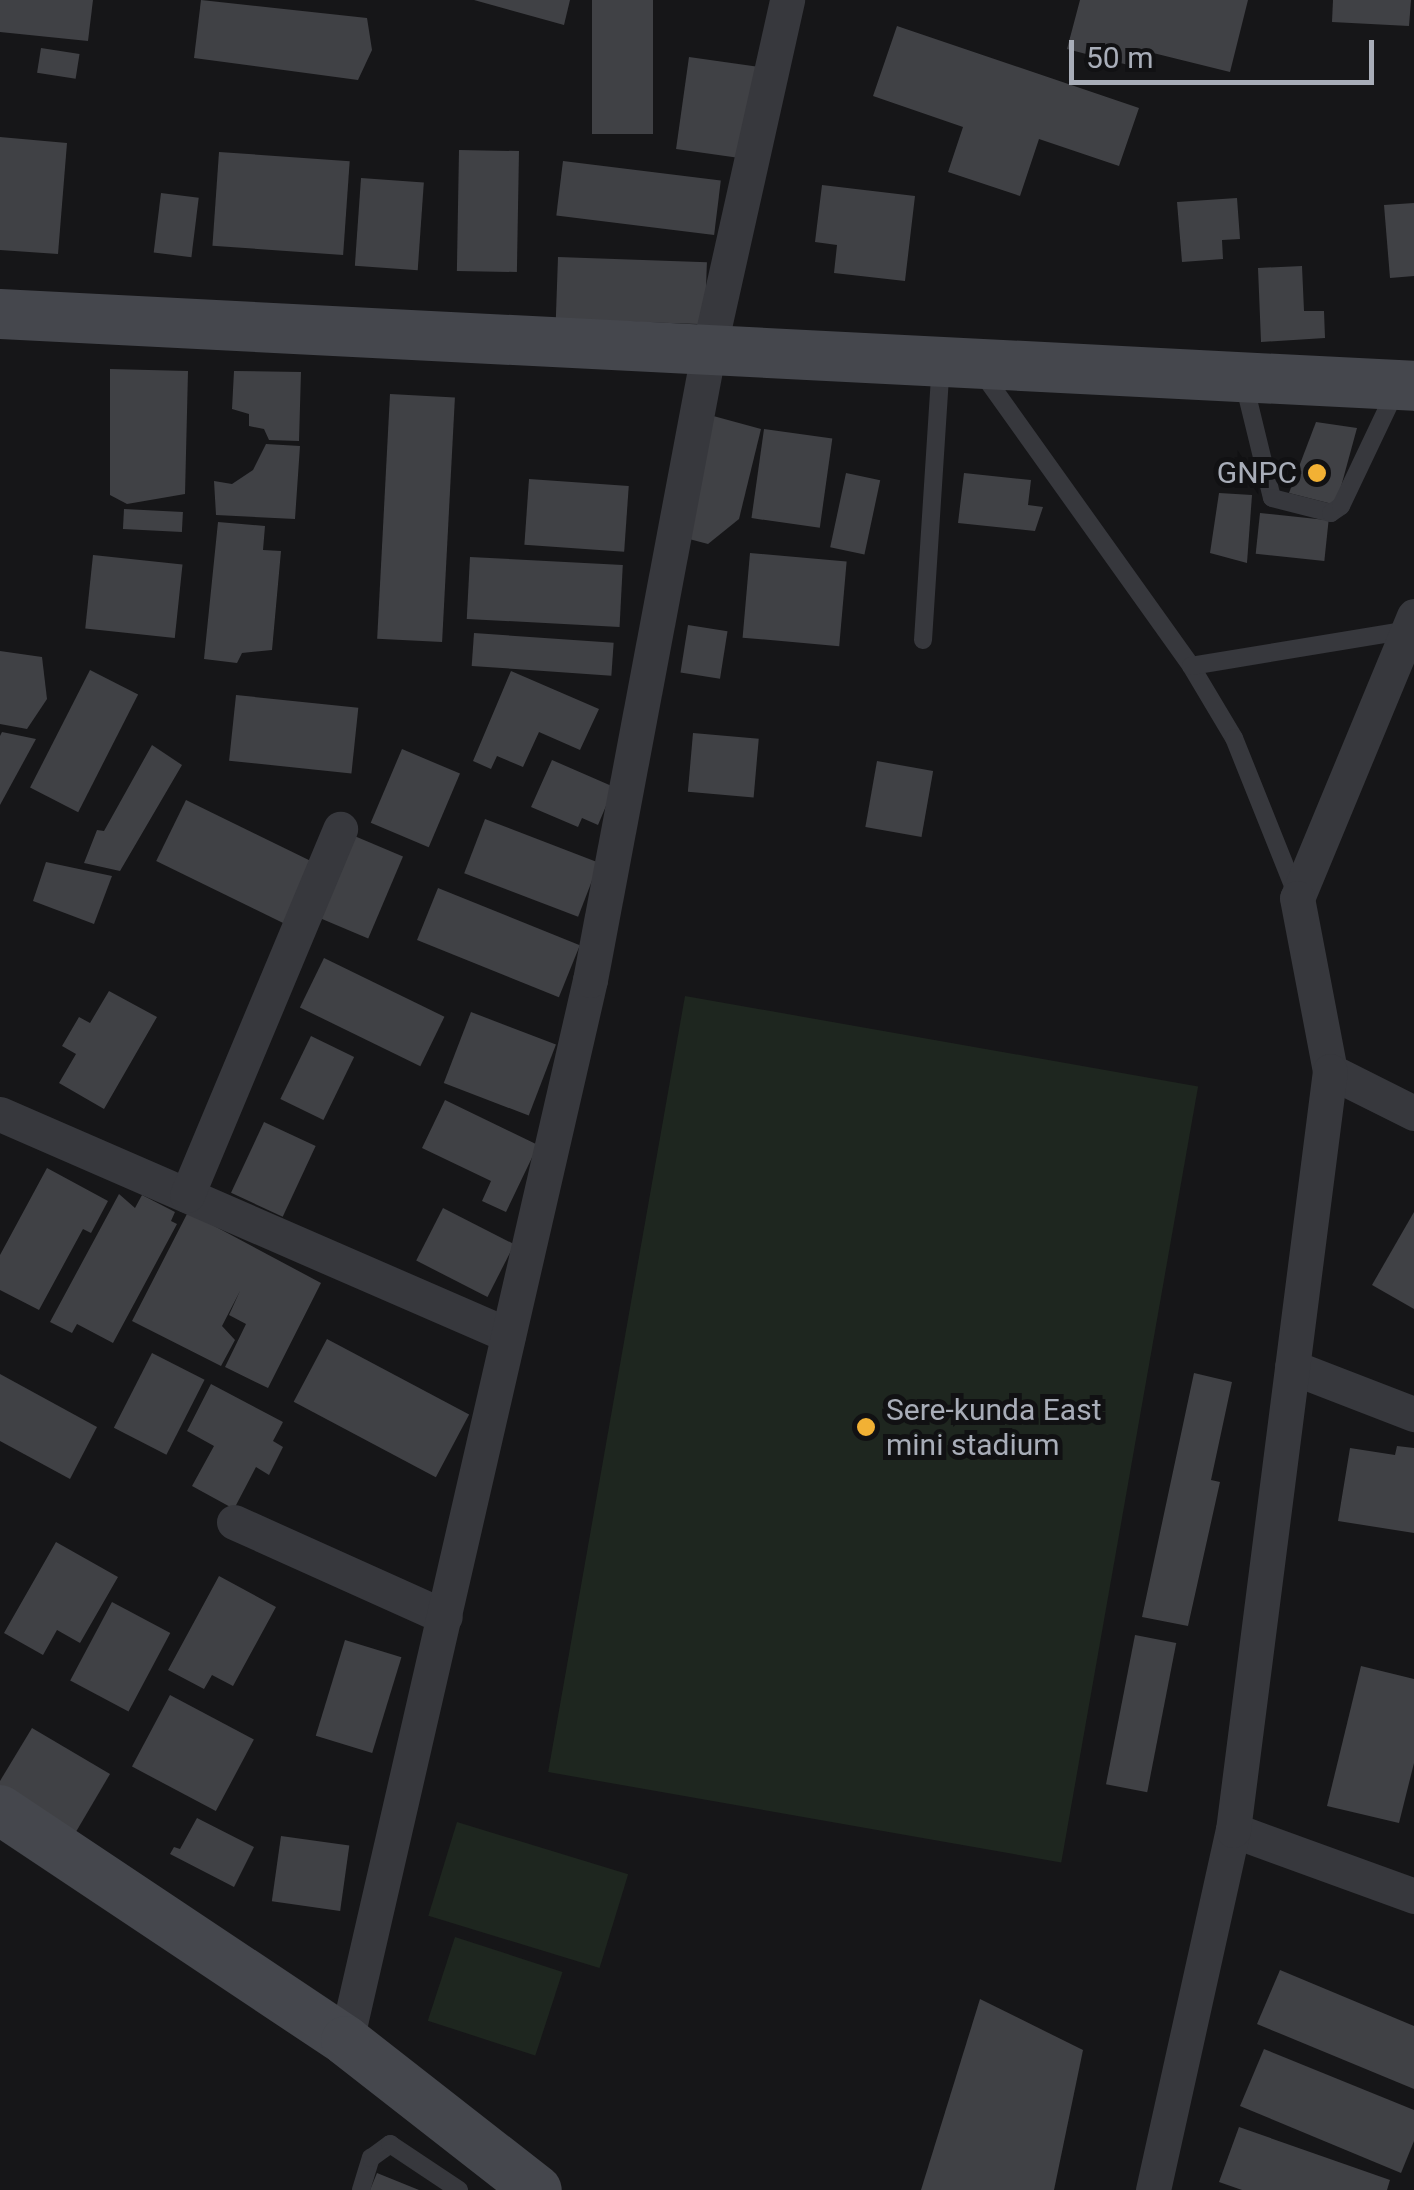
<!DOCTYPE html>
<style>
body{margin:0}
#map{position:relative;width:1414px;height:2190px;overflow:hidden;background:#161618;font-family:Roboto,sans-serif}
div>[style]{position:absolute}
.green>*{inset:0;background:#1e261f;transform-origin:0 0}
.building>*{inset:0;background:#404145;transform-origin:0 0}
.lane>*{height:18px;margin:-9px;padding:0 9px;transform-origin:9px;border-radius:9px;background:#37383d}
.street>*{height:35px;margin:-17.5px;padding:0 17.5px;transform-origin:17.5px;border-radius:17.5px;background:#37383d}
.secondary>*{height:50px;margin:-25px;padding:0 25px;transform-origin:25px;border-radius:25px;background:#45474d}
.dots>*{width:28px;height:28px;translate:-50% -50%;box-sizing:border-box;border:5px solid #111113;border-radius:50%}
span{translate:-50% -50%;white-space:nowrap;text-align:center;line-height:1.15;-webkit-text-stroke:10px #111113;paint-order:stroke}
.poi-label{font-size:30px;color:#a8adb8}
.right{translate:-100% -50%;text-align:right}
.left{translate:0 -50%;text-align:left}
.scale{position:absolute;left:1069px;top:40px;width:305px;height:45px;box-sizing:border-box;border:5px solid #a8adb8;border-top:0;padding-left:12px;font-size:30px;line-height:35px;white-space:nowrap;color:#a8adb8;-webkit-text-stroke:8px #111113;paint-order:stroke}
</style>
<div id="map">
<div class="green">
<i style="left:685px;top:996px;width:521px;height:788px;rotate:10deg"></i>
<i style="left:457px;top:1822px;width:179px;height:98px;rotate:17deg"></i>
<i style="left:455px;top:1937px;width:113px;height:88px;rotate:18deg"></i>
</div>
<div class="building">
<i style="clip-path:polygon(0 0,93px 0,88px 41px,0 32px)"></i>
<i style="clip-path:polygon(201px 0,367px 18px,372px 50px,358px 80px,194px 58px)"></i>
<i style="clip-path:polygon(474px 0,570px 0,564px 25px)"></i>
<i style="left:592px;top:0;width:61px;height:134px"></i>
<i style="clip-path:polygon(1080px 0,1248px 0,1230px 72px,1137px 49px,1132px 66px,1067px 49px)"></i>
<i style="clip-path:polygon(1333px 0,1411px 0,1409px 26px,1332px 22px)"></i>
<i style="clip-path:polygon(897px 26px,1139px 108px,1119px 166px,1039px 139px,1020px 196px,948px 172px,963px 127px,873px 96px)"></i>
<i style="left:41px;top:48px;width:39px;height:25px;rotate:9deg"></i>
<i style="left:689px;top:57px;width:73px;height:93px;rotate:8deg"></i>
<i style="clip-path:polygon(0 137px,67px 143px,58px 254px,0 250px)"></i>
<i style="left:459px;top:150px;width:60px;height:121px;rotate:1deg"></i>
<i style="left:219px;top:152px;width:131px;height:94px;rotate:4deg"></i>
<i style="left:563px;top:161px;width:159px;height:55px;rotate:7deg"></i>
<i style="left:361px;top:178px;width:63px;height:88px;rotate:4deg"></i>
<i style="clip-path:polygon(822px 185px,915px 196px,905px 281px,834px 273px,837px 245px,815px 242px)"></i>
<i style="left:161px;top:193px;width:38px;height:60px;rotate:7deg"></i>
<i style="clip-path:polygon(1237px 198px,1240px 239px,1222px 240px,1223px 259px,1182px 262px,1177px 202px)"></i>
<i style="clip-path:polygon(1414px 203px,1414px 276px,1390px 278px,1384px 205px)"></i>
<i style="left:558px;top:257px;width:149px;height:62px;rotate:2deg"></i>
<i style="clip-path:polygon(1302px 266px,1304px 311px,1324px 311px,1325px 338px,1261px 342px,1258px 268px)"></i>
<i style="clip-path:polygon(110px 369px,188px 371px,185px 494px,127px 504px,110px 495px)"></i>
<i style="clip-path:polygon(234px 371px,301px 372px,299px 441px,269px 440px,264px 429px,249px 426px,249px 414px,232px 409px)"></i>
<i style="left:390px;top:394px;width:65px;height:245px;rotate:3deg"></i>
<i style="clip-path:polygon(706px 414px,761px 429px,739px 519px,708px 544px,674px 535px)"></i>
<i style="clip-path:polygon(1316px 422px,1357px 428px,1336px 505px,1289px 493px)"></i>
<i style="left:764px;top:429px;width:69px;height:90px;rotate:8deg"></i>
<i style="clip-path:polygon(266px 444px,300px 446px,295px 519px,216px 515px,214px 481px,232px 484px,253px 470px)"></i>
<i style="left:846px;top:473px;width:35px;height:76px;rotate:12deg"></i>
<i style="clip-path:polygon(964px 473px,1031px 480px,1028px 505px,1043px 507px,1035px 531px,958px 523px)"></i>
<i style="left:529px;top:479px;width:100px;height:66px;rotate:4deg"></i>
<i style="clip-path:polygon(1219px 493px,1252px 495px,1247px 563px,1210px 553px)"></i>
<i style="left:124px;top:509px;width:59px;height:20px;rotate:3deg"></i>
<i style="left:1260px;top:513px;width:69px;height:41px;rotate:6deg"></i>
<i style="clip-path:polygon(218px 522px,265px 526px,263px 550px,281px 551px,272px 650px,242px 653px,237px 663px,204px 659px)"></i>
<i style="left:750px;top:553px;width:97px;height:85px;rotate:5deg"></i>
<i style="left:93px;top:555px;width:90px;height:74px;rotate:6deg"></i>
<i style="left:470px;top:557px;width:153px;height:62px;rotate:3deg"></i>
<i style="left:688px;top:625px;width:40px;height:48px;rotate:9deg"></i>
<i style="left:474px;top:633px;width:140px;height:33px;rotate:4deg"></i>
<i style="clip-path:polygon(0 651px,42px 657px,47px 699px,27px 729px,0 724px)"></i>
<i style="left:90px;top:670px;width:54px;height:132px;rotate:27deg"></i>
<i style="clip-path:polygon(511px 671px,599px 709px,580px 750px,539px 732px,523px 767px,497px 756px,491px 769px,473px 761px)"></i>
<i style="left:236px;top:695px;width:123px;height:66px;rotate:6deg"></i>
<i style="clip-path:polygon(2px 732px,36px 739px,0 805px,0 736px)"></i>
<i style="left:693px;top:733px;width:66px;height:59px;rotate:5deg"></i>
<i style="clip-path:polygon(152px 745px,182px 765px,120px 871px,84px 863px,97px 830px,104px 831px)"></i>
<i style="left:402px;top:749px;width:63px;height:80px;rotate:23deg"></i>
<i style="clip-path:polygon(552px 760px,614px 787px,598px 825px,582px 818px,578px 827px,531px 807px)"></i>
<i style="left:877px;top:761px;width:57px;height:67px;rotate:10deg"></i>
<i style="left:186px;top:800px;width:152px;height:68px;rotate:26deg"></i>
<i style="left:485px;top:819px;width:122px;height:58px;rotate:21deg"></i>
<i style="left:345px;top:832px;width:63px;height:89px;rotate:23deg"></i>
<i style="clip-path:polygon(46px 862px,112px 876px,94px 924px,33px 901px)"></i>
<i style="left:438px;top:888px;width:153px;height:56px;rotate:22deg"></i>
<i style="left:324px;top:958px;width:134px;height:55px;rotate:26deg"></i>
<i style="clip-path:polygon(109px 991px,157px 1017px,104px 1109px,59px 1083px,76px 1054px,62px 1046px,79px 1017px,90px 1023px)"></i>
<i style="left:471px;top:1012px;width:91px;height:76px;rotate:21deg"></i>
<i style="left:311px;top:1036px;width:48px;height:70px;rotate:26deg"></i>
<i style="clip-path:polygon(445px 1100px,538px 1145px,506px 1212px,482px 1201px,491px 1181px,422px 1148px)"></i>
<i style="left:264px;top:1122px;width:57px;height:78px;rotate:25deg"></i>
<i style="clip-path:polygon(47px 1168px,108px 1201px,91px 1233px,83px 1229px,39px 1310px,0 1290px,0 1255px)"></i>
<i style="clip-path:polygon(119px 1194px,135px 1208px,142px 1195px,175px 1212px,171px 1221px,177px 1224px,113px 1343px,77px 1324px,72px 1333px,50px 1322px)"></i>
<i style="left:443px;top:1208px;width:80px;height:59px;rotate:27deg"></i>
<i style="clip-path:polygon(188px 1212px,321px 1283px,268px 1388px,225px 1367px,246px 1324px,229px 1315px,240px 1291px,222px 1326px,235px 1340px,221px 1366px,132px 1321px)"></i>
<i style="clip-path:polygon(1414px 1212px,1414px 1309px,1372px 1285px)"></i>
<i style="left:327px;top:1339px;width:161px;height:71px;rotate:28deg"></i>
<i style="left:152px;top:1353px;width:59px;height:84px;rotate:27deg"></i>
<i style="clip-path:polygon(1194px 1373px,1232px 1382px,1211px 1480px,1220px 1482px,1188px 1626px,1142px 1617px)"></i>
<i style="clip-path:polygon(0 1374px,97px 1427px,70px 1479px,0 1441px)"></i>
<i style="clip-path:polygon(211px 1384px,283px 1422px,273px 1441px,283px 1447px,269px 1475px,256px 1467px,234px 1509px,192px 1486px,214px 1446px,187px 1431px)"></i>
<i style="clip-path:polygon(1397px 1446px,1414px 1448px,1414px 1533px,1338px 1521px,1350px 1448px,1395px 1455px)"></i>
<i style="clip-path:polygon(56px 1542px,118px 1577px,80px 1643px,57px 1630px,43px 1655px,4px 1633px)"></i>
<i style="clip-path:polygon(219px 1576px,276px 1607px,233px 1686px,212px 1675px,204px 1689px,168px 1670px)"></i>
<i style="left:112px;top:1602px;width:66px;height:89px;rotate:28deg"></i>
<i style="left:1135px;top:1635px;width:42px;height:152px;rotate:11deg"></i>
<i style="left:345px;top:1640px;width:59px;height:100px;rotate:17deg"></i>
<i style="clip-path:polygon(1361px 1666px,1414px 1679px,1414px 1763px,1399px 1823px,1327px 1806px)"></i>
<i style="left:170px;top:1695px;width:95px;height:81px;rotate:28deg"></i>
<i style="clip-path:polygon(32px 1728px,110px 1774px,70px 1842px,0 1800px,0 1781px)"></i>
<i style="clip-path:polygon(197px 1818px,254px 1847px,234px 1887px,170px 1854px,174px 1847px,180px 1849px)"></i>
<i style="left:281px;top:1836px;width:69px;height:66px;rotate:8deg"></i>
<i style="clip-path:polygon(1280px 1970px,1414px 2026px,1414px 2089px,1257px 2024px)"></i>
<i style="clip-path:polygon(980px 1999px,1083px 2050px,1054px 2190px,921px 2190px)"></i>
<i style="clip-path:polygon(1264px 2049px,1414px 2110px,1414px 2141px,1401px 2173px,1240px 2106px)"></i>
<i style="clip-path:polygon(1239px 2127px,1390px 2180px,1387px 2190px,1242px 2190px,1219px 2182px)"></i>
<i style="clip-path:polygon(377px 2173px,419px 2190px,370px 2190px)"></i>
</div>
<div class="lane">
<i style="left:980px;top:370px;width:364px;rotate:54.5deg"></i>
<i style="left:1191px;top:666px;width:84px;rotate:59.2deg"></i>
<i style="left:1234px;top:738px;width:167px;rotate:68.2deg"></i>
<i style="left:1243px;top:379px;width:122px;rotate:76.3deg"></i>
<i style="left:1272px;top:498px;width:61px;rotate:14.3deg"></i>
<i style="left:1331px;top:513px;width:12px;rotate:-35deg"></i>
<i style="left:1341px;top:506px;width:128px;rotate:-64.6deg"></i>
<i style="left:923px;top:640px;width:276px;rotate:-86.3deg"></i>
<i style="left:1191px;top:666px;width:220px;rotate:-9.4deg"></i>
<i style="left:361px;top:2190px;width:34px;rotate:-73deg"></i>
<i style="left:371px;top:2158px;width:24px;rotate:-36deg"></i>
<i style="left:390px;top:2144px;width:83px;rotate:33.7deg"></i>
</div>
<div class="street">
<i style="left:1414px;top:616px;width:305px;rotate:112.5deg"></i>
<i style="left:1297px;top:898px;width:176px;rotate:79.2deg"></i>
<i style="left:1330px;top:1071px;width:94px;rotate:26.6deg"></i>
<i style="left:0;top:1114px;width:554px;rotate:23.51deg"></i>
<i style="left:187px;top:1195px;width:397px;rotate:-67.3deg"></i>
<i style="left:1292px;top:1367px;width:131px;rotate:21.1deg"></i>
<i style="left:234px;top:1522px;width:231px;rotate:24.2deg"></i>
<i style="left:1233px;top:1830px;width:193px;rotate:20deg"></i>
<i style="left:346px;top:2041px;width:1089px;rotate:-77.05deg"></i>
<i style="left:590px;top:980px;width:637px;rotate:-79.33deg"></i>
<i style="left:708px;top:354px;width:363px;rotate:-77.4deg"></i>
<i style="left:1153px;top:2190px;width:369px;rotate:-77.5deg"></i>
<i style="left:1233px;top:1830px;width:765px;rotate:-82.72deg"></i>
</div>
<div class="secondary">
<i style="left:0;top:314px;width:1416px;rotate:2.91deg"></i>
<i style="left:0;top:1810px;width:416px;rotate:33.7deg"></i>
<i style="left:346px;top:2041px;width:242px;rotate:38deg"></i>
</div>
<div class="dots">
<i style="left:1317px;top:473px;background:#f2b134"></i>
<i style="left:866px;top:1427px;background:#f2b134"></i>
</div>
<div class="poi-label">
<span class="right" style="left:1297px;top:473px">GNPC</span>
<span class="left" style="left:886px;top:1427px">Sere-kunda East<br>mini stadium</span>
</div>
<div class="scale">50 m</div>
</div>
